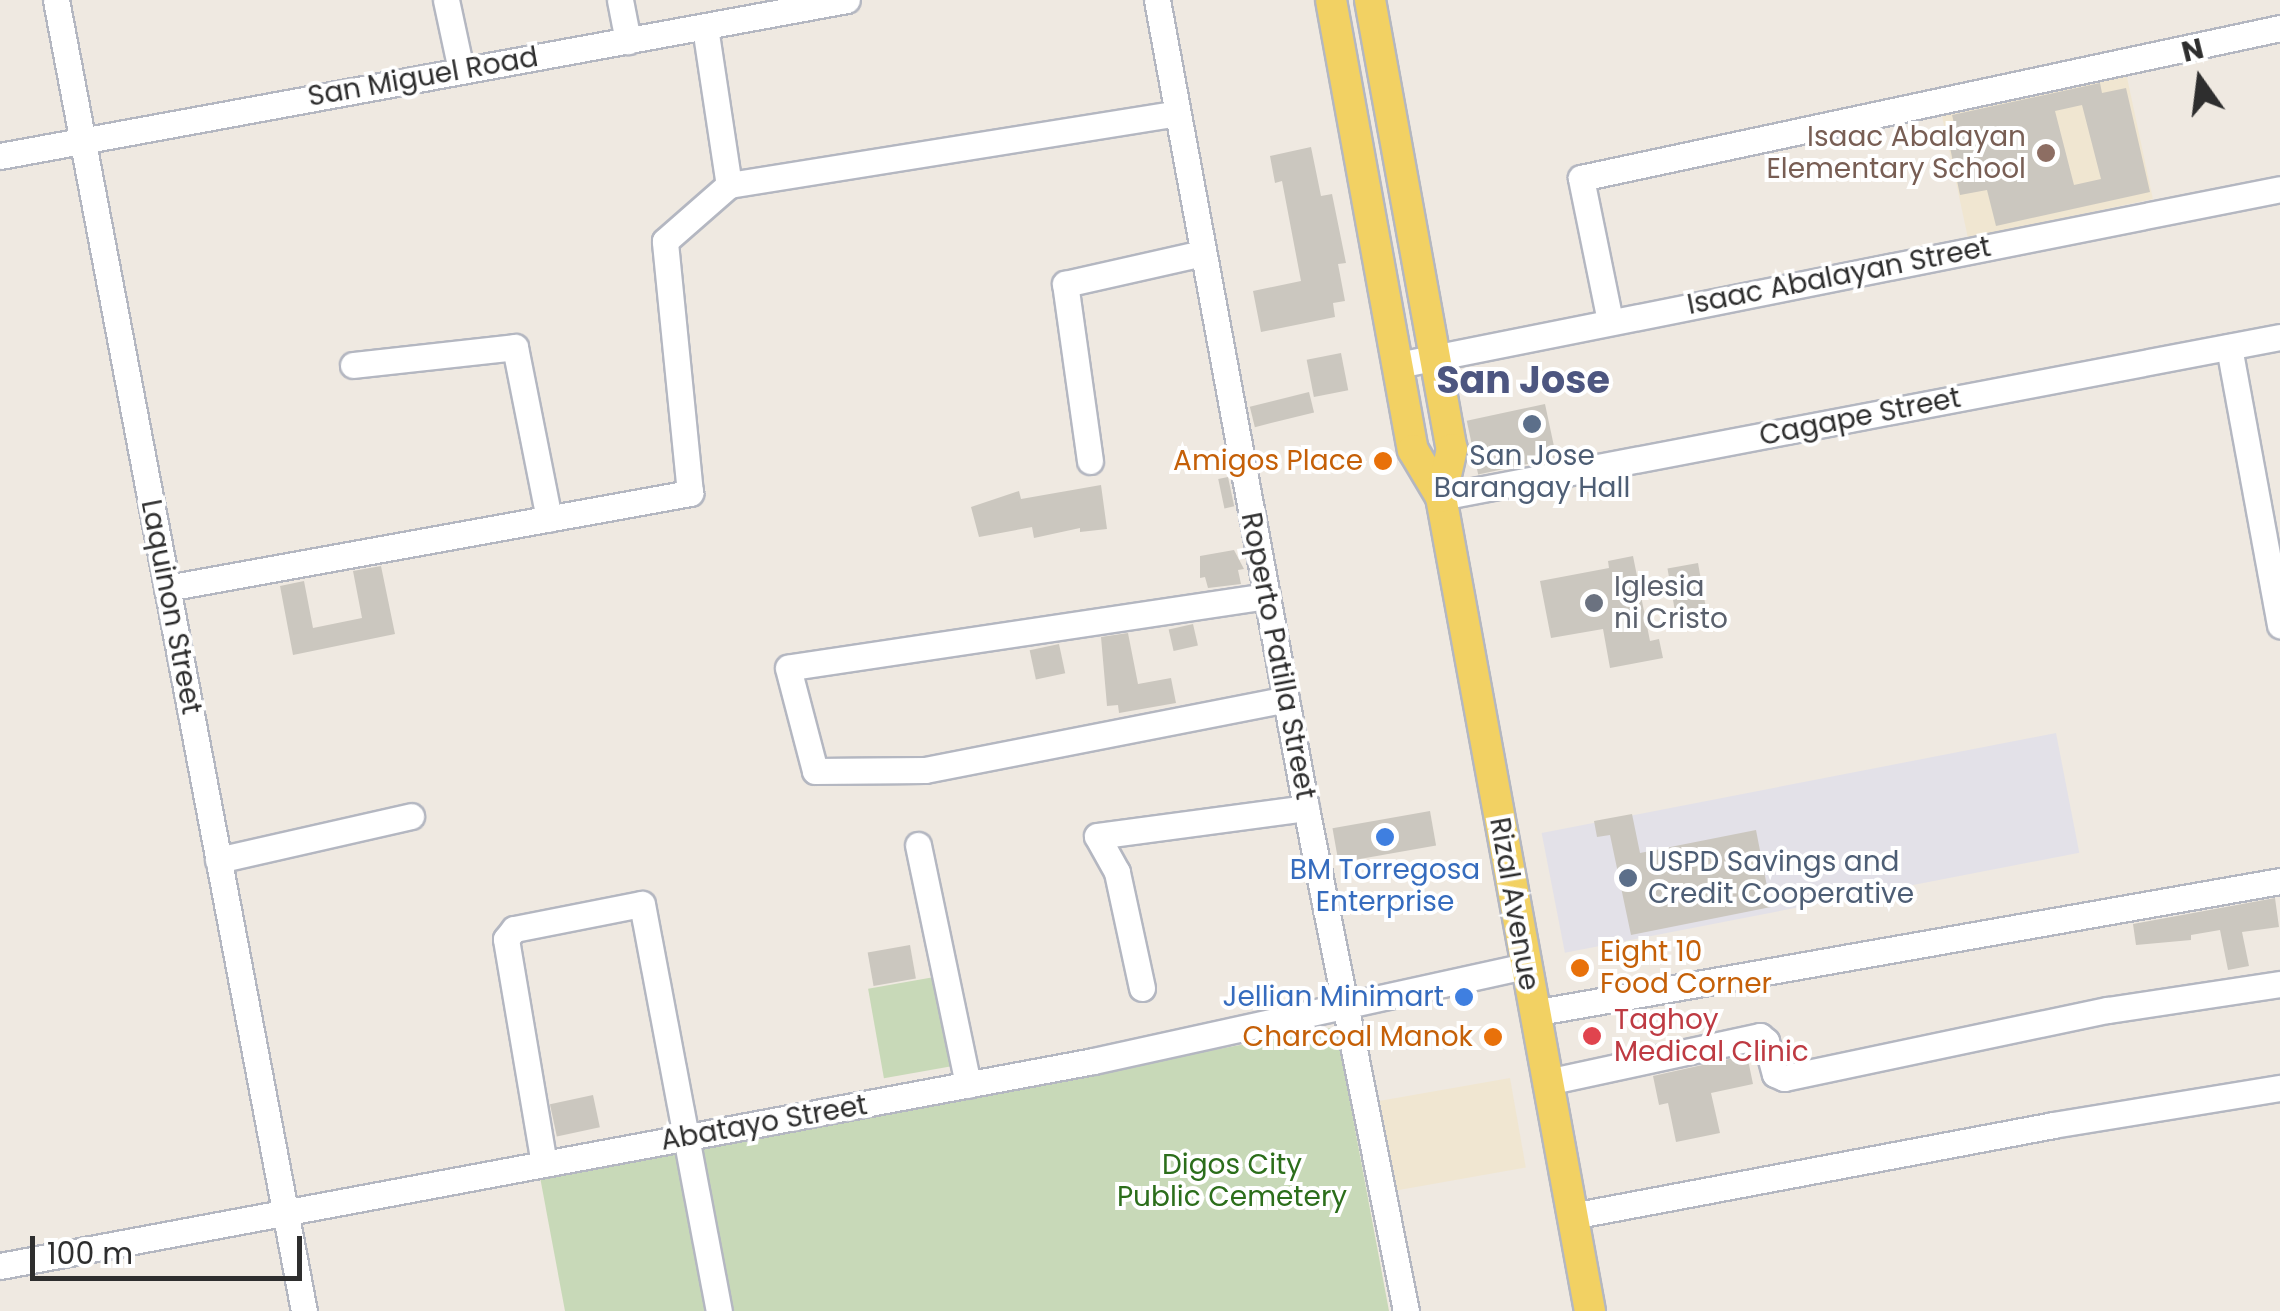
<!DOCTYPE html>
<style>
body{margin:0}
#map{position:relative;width:2280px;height:1311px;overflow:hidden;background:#efe9e1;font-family:Poppins,sans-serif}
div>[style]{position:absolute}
.industrial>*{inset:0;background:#e3e1e8;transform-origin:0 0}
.education>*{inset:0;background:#f0e6d1;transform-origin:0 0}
.cemetery>*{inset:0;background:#c8d9b8;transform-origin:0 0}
.building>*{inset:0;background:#cbc7bf;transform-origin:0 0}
.roads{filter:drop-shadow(2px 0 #b4b7c1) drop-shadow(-2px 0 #b4b7c1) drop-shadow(0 2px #b4b7c1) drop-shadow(0 -2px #b4b7c1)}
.minor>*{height:25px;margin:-12.5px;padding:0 12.5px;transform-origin:12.5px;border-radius:12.5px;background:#fff}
.major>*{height:30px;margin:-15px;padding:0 15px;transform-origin:15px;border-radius:15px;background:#f2d163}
.dots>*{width:28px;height:28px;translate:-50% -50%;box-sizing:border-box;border:5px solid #fff;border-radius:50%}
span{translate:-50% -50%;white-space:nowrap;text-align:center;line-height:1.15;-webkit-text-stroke:8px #fff;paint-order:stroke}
.street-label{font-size:28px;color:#2e2e2e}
.education-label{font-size:28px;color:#785e54}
.right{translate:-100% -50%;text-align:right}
.service-label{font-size:28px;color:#4e5e75}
.left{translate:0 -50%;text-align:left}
.food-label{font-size:28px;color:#c56008}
.worship-label{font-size:28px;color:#5b616d}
.shop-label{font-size:28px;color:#366cbe}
.health-label{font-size:28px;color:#be3a42}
.park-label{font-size:28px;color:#2c6e1b}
.district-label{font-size:38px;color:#4d5680;font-weight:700}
.north{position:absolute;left:2150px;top:30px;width:100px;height:100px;-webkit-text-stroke:8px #fff;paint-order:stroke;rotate:346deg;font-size:28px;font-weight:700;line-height:40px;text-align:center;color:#2e2e2e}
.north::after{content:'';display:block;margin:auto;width:35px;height:45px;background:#2e2e2e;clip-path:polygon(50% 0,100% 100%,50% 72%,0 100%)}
.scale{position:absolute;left:30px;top:1236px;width:272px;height:45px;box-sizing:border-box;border:5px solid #2e2e2e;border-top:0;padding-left:12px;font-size:30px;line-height:35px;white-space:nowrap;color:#2e2e2e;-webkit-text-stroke:8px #fff;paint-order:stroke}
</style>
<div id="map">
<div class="industrial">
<i style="left:2056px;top:733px;width:122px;height:524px;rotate:79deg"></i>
</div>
<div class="education">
<i style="left:2125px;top:68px;width:134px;height:189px;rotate:78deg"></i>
<i style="left:1510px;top:1078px;width:91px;height:136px;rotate:80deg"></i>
</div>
<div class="cemetery">
<i style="left:940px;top:976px;width:91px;height:73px;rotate:80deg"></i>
<i style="clip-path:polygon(1336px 1027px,1389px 1311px,565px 1311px,540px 1177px)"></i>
</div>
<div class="building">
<i style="clip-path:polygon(evenodd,2100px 83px,2102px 93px,2126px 88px,2150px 192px,1996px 226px,1987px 190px,1960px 195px,1948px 138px,1957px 136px,1952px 115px,2100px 83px,2082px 105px,2101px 179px,2074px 185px,2055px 111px,2082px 105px)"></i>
<i style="clip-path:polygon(1311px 147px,1321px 196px,1332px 194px,1346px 263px,1338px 264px,1345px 301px,1333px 303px,1335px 317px,1261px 332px,1253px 291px,1301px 281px,1282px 181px,1275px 183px,1270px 156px)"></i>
<i style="left:1341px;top:353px;width:38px;height:35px;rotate:79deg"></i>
<i style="left:1309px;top:392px;width:21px;height:61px;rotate:76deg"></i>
<i style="left:1545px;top:404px;width:55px;height:80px;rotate:78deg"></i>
<i style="left:1228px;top:477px;width:30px;height:10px;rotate:78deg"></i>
<i style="clip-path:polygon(1101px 485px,1107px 529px,1080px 532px,1080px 528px,1034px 538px,1032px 527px,979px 537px,971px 507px,1019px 491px,1021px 499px)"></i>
<i style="clip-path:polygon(1234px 550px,1244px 569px,1238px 570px,1241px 584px,1208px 588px,1205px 577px,1200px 578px,1200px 556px)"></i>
<i style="clip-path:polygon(1633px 556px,1650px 641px,1659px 639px,1663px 658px,1610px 668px,1603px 629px,1551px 638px,1540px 581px,1609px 568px,1608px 561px)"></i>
<i style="left:1698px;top:563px;width:64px;height:31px;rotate:80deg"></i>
<i style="clip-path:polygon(381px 566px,395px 634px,293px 655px,280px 586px,304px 581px,313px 628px,362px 618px,353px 571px)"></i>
<i style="left:1193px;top:624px;width:22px;height:25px;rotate:77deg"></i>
<i style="clip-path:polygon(1128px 633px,1138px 684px,1171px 678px,1176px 703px,1119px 713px,1118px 705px,1107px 706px,1101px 637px)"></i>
<i style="left:1059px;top:644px;width:30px;height:30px;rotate:78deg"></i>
<i style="left:1430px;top:811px;width:35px;height:99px;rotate:80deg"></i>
<i style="clip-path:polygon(1632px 814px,1640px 853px,1756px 830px,1771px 907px,1631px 935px,1610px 835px,1597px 837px,1594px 821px)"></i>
<i style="clip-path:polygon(2275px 898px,2279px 927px,2242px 932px,2249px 966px,2228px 970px,2220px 930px,2191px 935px,2191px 940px,2136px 945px,2133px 924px)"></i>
<i style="left:910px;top:945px;width:34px;height:43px;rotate:80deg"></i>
<i style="clip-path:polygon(1747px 1055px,1753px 1084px,1711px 1093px,1720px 1133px,1676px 1142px,1668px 1103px,1659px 1105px,1653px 1076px)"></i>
<i style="left:593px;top:1095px;width:33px;height:44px;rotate:78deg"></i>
</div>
<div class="roads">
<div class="minor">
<i style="left:56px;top:0;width:1334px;rotate:79.29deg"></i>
<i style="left:446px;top:0;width:72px;rotate:77.9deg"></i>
<i style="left:620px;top:0;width:42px;rotate:79deg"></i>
<i style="left:1157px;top:0;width:822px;rotate:79.55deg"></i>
<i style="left:1306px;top:808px;width:513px;rotate:78.76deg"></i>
<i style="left:705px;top:27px;width:160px;rotate:81.4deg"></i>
<i style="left:729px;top:185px;width:454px;rotate:-9.1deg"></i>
<i style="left:0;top:156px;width:861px;rotate:-10.44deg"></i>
<i style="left:1610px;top:321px;width:146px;rotate:-101.5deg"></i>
<i style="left:1581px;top:178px;width:715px;rotate:-12.11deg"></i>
<i style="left:2229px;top:347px;width:283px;rotate:79.6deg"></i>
<i style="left:353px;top:365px;width:163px;rotate:-6.3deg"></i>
<i style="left:515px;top:347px;width:175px;rotate:78.8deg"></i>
<i style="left:1398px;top:365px;width:899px;rotate:-11.28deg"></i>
<i style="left:1090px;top:461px;width:179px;rotate:-98deg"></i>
<i style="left:1065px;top:284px;width:141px;rotate:-12.7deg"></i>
<i style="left:1441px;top:497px;width:854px;rotate:-10.8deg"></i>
<i style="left:167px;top:588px;width:532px;rotate:-10.3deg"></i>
<i style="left:690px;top:493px;width:253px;rotate:-95.7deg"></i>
<i style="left:665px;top:241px;width:85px;rotate:-41.2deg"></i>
<i style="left:1267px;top:596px;width:484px;rotate:171.5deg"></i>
<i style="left:788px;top:668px;width:106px;rotate:75.3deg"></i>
<i style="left:815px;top:771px;width:110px;rotate:-0.5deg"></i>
<i style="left:925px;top:770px;width:368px;rotate:-11.1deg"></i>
<i style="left:918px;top:845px;width:245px;rotate:78.2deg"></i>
<i style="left:218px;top:860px;width:198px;rotate:-12.8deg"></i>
<i style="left:1142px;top:988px;width:119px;rotate:-102.2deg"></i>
<i style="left:1117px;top:872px;width:41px;rotate:-119.1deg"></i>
<i style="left:1097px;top:836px;width:211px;rotate:-7.6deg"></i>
<i style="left:1533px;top:1013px;width:759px;rotate:-10.02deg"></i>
<i style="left:1547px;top:1082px;width:218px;rotate:-12.2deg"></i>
<i style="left:1760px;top:1036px;width:8px;rotate:40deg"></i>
<i style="left:1766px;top:1041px;width:34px;rotate:75deg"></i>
<i style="left:1775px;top:1074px;width:10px;rotate:24deg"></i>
<i style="left:1784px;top:1078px;width:331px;rotate:-11.9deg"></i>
<i style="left:2108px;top:1010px;width:174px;rotate:-8.6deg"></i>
<i style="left:544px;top:1164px;width:228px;rotate:-99.6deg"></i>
<i style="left:506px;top:939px;width:13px;rotate:-51deg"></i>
<i style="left:514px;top:929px;width:130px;rotate:-11.1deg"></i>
<i style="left:642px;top:904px;width:414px;rotate:79.3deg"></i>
<i style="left:1572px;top:1216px;width:490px;rotate:-10.7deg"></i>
<i style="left:2053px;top:1125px;width:230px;rotate:-9.3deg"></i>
<i style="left:0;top:1266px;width:1112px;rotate:-10.62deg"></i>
<i style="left:1093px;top:1061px;width:441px;rotate:-12.4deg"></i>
</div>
<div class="major">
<i style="left:1331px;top:0;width:457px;rotate:79.7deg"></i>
<i style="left:1413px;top:450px;width:55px;rotate:59.2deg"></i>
<i style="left:1441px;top:497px;width:828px;rotate:79.63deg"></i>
<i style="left:1370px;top:0;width:456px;rotate:79.7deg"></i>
<i style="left:1452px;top:449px;width:49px;rotate:102.9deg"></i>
</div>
</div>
<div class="dots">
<i style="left:2046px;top:153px;background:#8d6e63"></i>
<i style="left:1532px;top:424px;background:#5c6f8a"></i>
<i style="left:1383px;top:461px;background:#e8710a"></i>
<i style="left:1594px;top:603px;background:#6b7280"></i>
<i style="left:1385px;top:837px;background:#3f7fe0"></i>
<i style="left:1628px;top:878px;background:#5c6f8a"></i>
<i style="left:1580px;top:968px;background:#e8710a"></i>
<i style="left:1464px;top:997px;background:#3f7fe0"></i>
<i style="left:1592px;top:1036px;background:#e0444e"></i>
<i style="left:1493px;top:1037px;background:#e8710a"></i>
</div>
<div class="street-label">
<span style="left:423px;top:77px;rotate:-10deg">San Miguel Road</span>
<span style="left:1839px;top:276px;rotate:-11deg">Isaac Abalayan Street</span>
<span style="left:1860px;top:417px;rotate:-11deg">Cagape Street</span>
<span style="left:171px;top:607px;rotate:79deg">Laquinon Street</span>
<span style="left:1278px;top:656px;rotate:79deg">Roperto Patilla Street</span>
<span style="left:1514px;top:904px;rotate:80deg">Rizal Avenue</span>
<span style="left:764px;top:1123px;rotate:-10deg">Abatayo Street</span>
</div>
<div class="education-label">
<span class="right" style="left:2026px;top:153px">Isaac Abalayan<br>Elementary School</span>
</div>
<div class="service-label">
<span style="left:1532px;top:472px">San Jose<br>Barangay Hall</span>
<span class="left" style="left:1648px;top:878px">USPD Savings and<br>Credit Cooperative</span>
</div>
<div class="food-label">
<span class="right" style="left:1363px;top:461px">Amigos Place</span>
<span class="left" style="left:1600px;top:968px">Eight 10<br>Food Corner</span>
<span class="right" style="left:1473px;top:1037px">Charcoal Manok</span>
</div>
<div class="worship-label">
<span class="left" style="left:1614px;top:603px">Iglesia<br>ni Cristo</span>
</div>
<div class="shop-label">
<span style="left:1385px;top:886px">BM Torregosa<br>Enterprise</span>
<span class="right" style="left:1444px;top:997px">Jellian Minimart</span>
</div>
<div class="health-label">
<span class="left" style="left:1614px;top:1036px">Taghoy<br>Medical Clinic</span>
</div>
<div class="park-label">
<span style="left:1232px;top:1181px">Digos City<br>Public Cemetery</span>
</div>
<div class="district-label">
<span style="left:1523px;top:380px">San Jose</span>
</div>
<div class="north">N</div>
<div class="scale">100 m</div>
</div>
